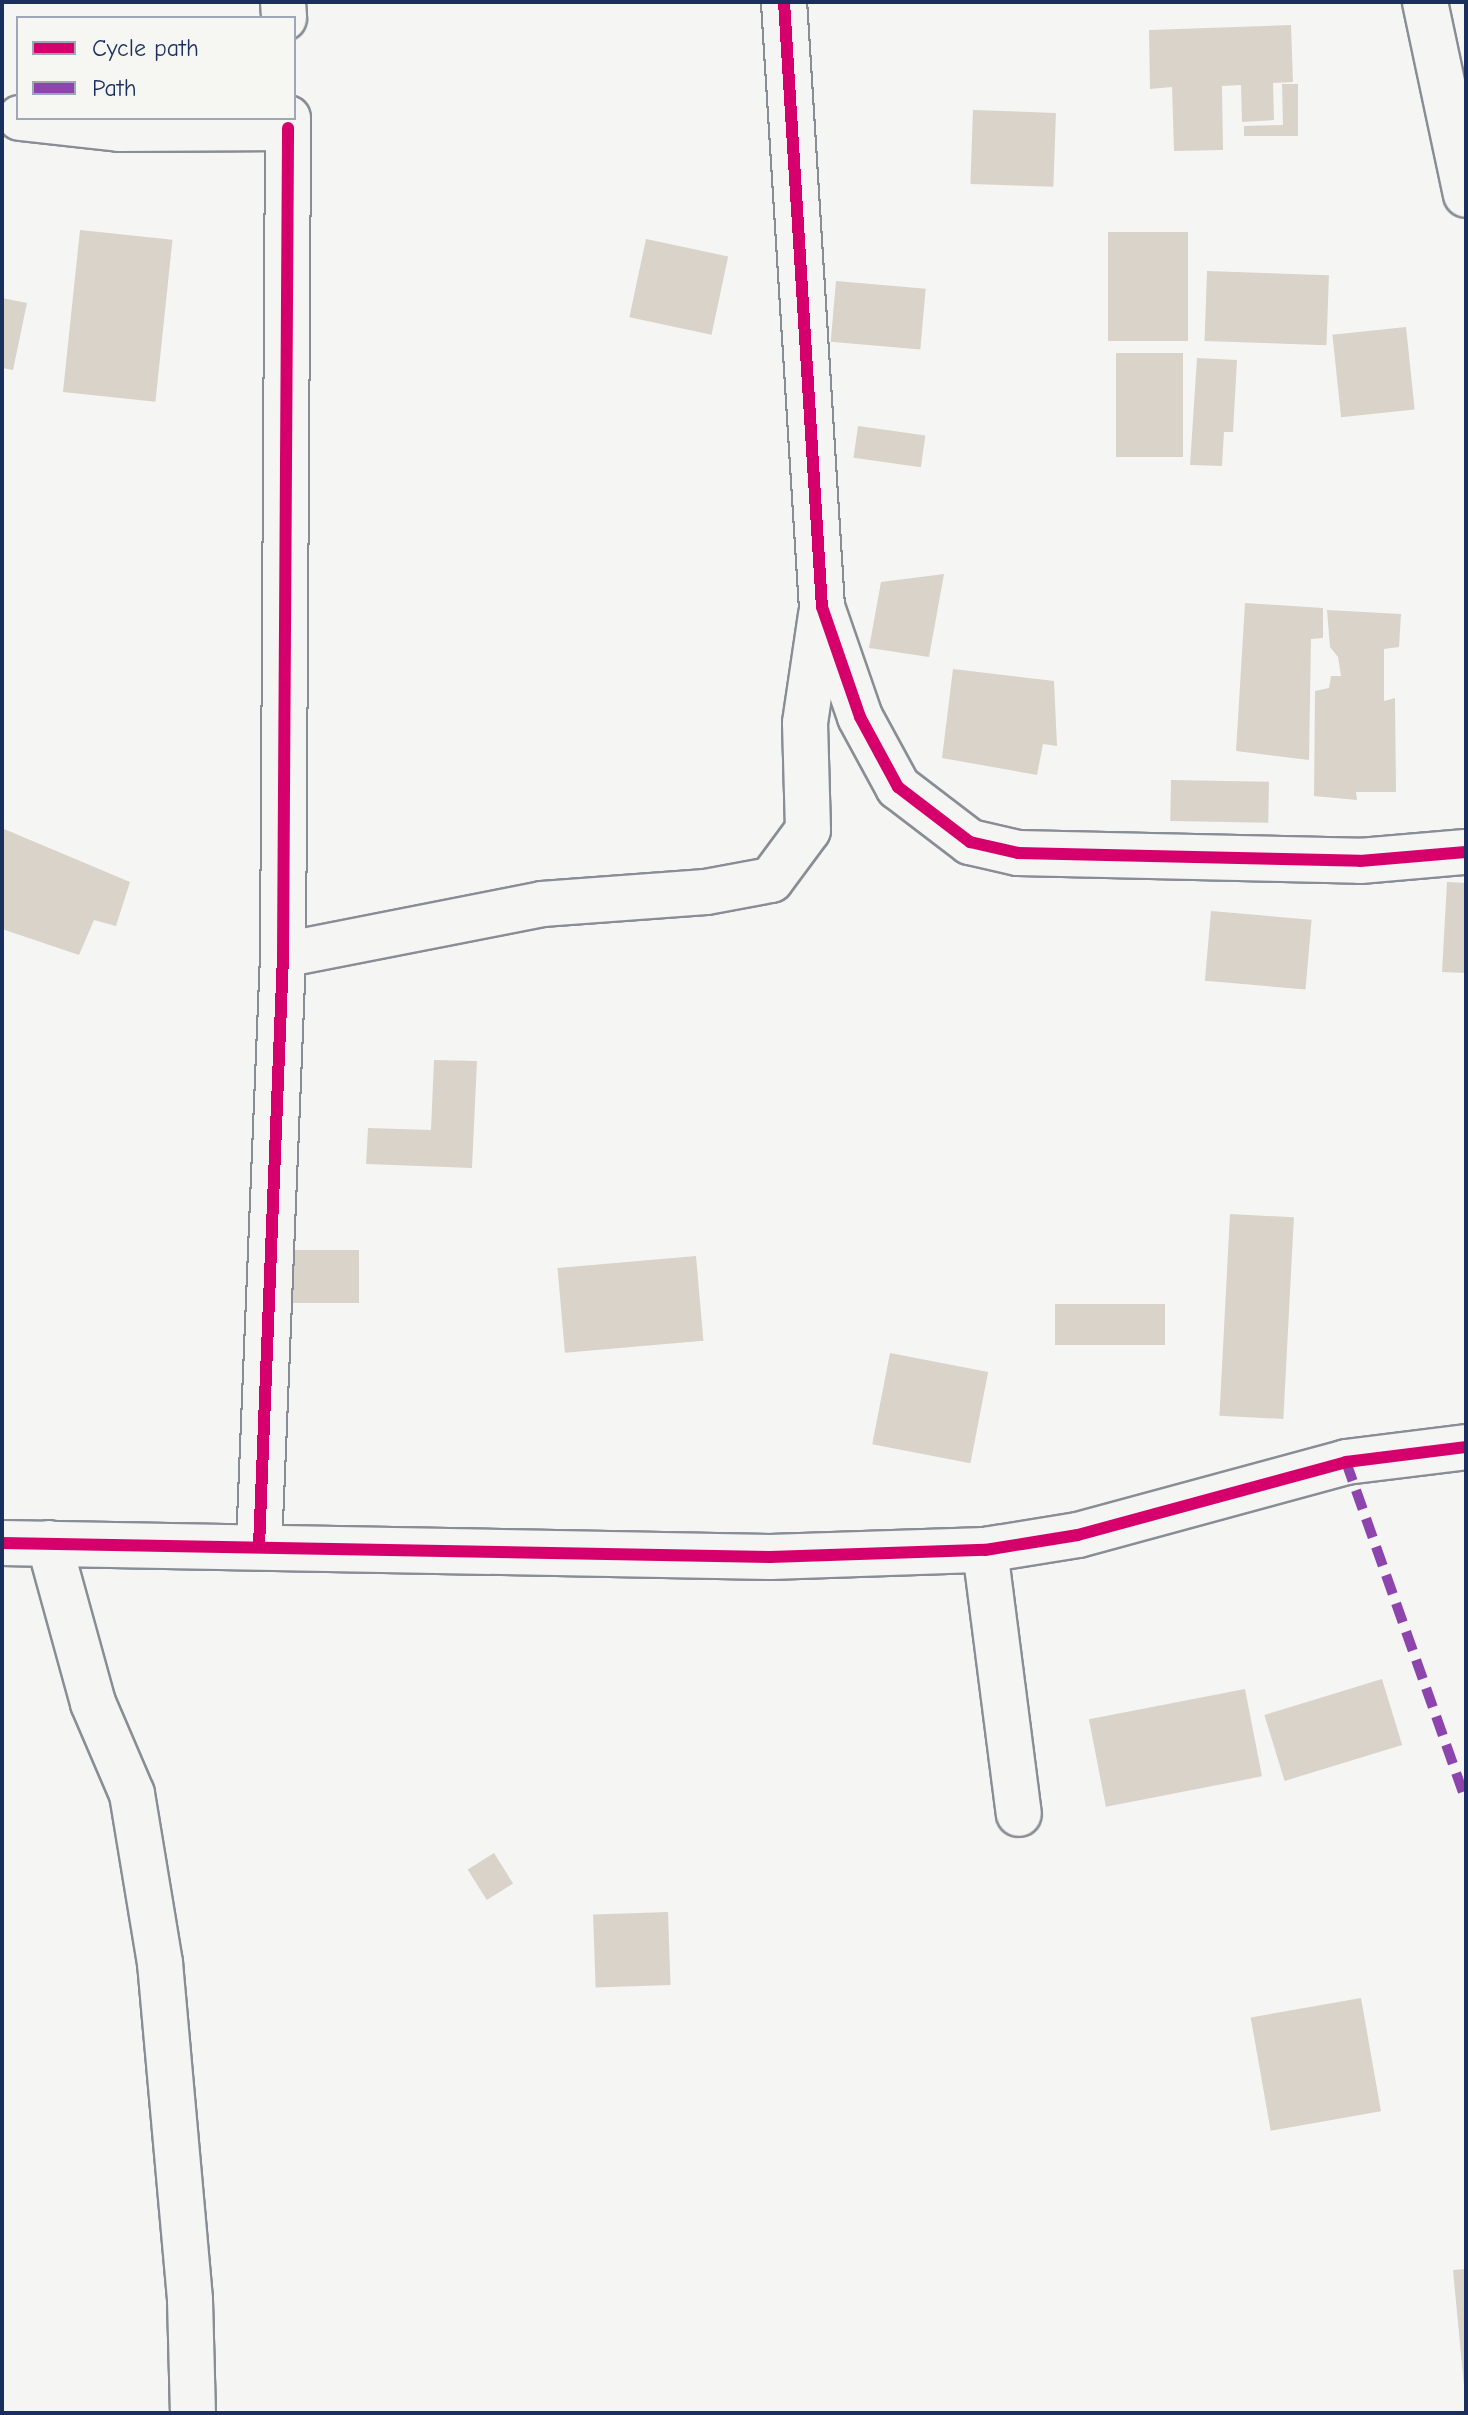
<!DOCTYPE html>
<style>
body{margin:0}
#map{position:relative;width:1468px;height:2415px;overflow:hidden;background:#f5f5f3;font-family:"Comic Neue",sans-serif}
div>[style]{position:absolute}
.building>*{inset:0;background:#dad3ca;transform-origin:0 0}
.roads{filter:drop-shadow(2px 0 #898d95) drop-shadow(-2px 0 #898d95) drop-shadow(0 2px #898d95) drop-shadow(0 -2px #898d95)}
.street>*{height:44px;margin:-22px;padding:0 22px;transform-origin:22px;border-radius:22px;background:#f5f5f3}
.quiet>*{height:10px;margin-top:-5px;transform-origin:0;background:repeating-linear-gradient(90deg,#8e44ad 0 20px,transparent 0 30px)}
.cycleway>*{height:12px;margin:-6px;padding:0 6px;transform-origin:6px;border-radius:6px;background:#d6006c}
span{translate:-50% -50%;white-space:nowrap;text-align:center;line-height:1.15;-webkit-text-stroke:8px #f6f6f2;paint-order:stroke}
.frame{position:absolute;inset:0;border:4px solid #1b2f5e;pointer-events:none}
.legend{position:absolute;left:16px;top:16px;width:280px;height:104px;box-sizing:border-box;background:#f6f6f2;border:2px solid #9ea6b7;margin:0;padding:10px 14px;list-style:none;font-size:24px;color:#1b2f5e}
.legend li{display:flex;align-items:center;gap:16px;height:40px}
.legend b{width:40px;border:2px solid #9ea6b7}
</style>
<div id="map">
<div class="building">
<i style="clip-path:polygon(1291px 25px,1293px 82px,1273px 83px,1274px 120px,1242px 122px,1241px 85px,1222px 86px,1223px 150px,1174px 151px,1172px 87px,1150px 89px,1149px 30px)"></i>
<i style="clip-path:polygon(1282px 84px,1298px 84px,1298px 136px,1244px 136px,1244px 126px,1283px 125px)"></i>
<i style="left:973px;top:110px;width:83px;height:74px;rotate:2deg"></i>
<i style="left:80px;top:230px;width:93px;height:163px;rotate:6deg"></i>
<i style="left:1108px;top:232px;width:80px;height:109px"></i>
<i style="left:646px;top:239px;width:84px;height:80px;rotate:12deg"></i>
<i style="left:1207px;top:271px;width:122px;height:70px;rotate:2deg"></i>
<i style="left:836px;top:281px;width:90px;height:61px;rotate:5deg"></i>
<i style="clip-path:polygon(2px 298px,27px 303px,13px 370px,2px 368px)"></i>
<i style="left:1406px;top:327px;width:83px;height:74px;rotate:84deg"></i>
<i style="left:1116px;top:353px;width:67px;height:104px"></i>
<i style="clip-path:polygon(1197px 358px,1237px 360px,1233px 432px,1224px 432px,1222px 466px,1190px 465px)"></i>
<i style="left:858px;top:426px;width:68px;height:32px;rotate:8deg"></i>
<i style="clip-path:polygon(944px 574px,929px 657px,869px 648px,881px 582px)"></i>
<i style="clip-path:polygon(1245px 603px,1323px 608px,1323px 638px,1311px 639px,1309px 760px,1236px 751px)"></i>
<i style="clip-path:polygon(1327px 610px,1401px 614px,1399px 647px,1384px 649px,1384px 701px,1395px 698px,1396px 792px,1356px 792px,1357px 800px,1314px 796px,1315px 691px,1329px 688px,1331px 676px,1341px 676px,1338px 657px,1330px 647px)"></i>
<i style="clip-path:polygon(953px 669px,1054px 681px,1057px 746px,1043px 744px,1037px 775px,942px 758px)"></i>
<i style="left:1171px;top:780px;width:98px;height:41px;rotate:1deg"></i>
<i style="clip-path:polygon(4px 829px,130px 882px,116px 926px,94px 920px,79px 955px,2px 929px)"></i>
<i style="clip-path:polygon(1447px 882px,1466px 883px,1466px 973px,1442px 972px)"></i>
<i style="left:1211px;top:911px;width:101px;height:70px;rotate:5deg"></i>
<i style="clip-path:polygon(434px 1060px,477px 1061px,472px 1168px,366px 1164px,368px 1128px,431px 1130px)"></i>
<i style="left:1230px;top:1214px;width:64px;height:202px;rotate:3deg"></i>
<i style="left:286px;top:1250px;width:73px;height:53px"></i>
<i style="left:696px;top:1256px;width:85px;height:139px;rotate:85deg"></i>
<i style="left:1055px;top:1304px;width:110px;height:41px"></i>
<i style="left:890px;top:1353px;width:100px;height:93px;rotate:11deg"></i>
<i style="left:1382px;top:1679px;width:69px;height:123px;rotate:73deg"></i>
<i style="left:1245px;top:1689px;width:89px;height:159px;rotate:79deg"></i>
<i style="left:494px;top:1853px;width:36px;height:31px;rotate:58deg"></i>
<i style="left:668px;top:1912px;width:73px;height:75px;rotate:88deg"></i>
<i style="left:1361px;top:1998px;width:115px;height:112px;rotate:80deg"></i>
<i style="clip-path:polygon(1466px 2269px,1466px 2386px,1464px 2386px,1453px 2270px)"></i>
</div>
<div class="roads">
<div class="street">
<i style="left:283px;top:2px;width:16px;rotate:86deg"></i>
<i style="left:784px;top:2px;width:606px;rotate:86.41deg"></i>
<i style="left:822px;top:607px;width:116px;rotate:70.9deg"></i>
<i style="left:860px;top:717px;width:80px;rotate:61.5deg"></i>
<i style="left:898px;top:787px;width:91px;rotate:37.4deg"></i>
<i style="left:970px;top:842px;width:49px;rotate:12.9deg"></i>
<i style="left:1018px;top:853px;width:342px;rotate:1.3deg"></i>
<i style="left:1360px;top:861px;width:106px;rotate:-4.9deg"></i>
<i style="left:1425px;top:2px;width:197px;rotate:78deg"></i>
<i style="left:20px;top:118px;width:100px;rotate:6.3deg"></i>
<i style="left:119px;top:129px;width:169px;rotate:-0.3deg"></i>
<i style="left:288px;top:128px;width:10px;rotate:-90deg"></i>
<i style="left:283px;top:955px;width:264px;rotate:-11.1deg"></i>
<i style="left:542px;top:904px;width:164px;rotate:-4.2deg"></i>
<i style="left:706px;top:892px;width:66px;rotate:-10.5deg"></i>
<i style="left:771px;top:880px;width:62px;rotate:-53.5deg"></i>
<i style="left:808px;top:830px;width:107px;rotate:-91.6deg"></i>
<i style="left:805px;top:723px;width:110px;rotate:-81.6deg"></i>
<i style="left:2px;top:1543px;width:768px;rotate:1.04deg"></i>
<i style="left:770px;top:1557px;width:215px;rotate:-1.9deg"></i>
<i style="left:985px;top:1550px;width:94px;rotate:-9.2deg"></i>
<i style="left:1078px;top:1535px;width:278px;rotate:-15.2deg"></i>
<i style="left:1346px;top:1462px;width:121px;rotate:-7.1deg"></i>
<i style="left:49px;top:1543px;width:166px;rotate:74.6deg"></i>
<i style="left:93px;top:1703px;width:99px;rotate:66.8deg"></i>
<i style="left:132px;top:1794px;width:171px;rotate:80.6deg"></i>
<i style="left:160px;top:1963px;width:338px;rotate:84.9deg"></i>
<i style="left:190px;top:2300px;width:113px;rotate:88.5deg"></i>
<i style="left:259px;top:1546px;width:591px;rotate:-87.67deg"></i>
<i style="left:283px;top:955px;width:827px;rotate:-89.65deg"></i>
<i style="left:985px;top:1550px;width:266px;rotate:82.7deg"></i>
</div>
</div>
<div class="quiet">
<i style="left:1346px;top:1462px;width:360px;rotate:70.5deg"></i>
</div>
<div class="cycleway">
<i style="left:784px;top:2px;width:606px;rotate:86.41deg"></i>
<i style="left:822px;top:607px;width:116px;rotate:70.9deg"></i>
<i style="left:860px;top:717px;width:80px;rotate:61.5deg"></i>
<i style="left:898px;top:787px;width:91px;rotate:37.4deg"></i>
<i style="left:970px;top:842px;width:49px;rotate:12.9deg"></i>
<i style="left:1018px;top:853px;width:342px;rotate:1.3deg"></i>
<i style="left:1360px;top:861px;width:106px;rotate:-4.9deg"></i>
<i style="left:2px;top:1543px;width:768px;rotate:1.04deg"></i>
<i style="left:770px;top:1557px;width:215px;rotate:-1.9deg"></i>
<i style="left:985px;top:1550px;width:94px;rotate:-9.2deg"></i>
<i style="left:1078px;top:1535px;width:278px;rotate:-15.2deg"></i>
<i style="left:1346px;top:1462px;width:121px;rotate:-7.1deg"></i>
<i style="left:259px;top:1546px;width:591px;rotate:-87.67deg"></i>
<i style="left:283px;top:955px;width:827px;rotate:-89.65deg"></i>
</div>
<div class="frame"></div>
<ul class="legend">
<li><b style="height:10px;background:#d6006c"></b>Cycle path</li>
<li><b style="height:10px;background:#8e44ad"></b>Path</li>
</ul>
</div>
